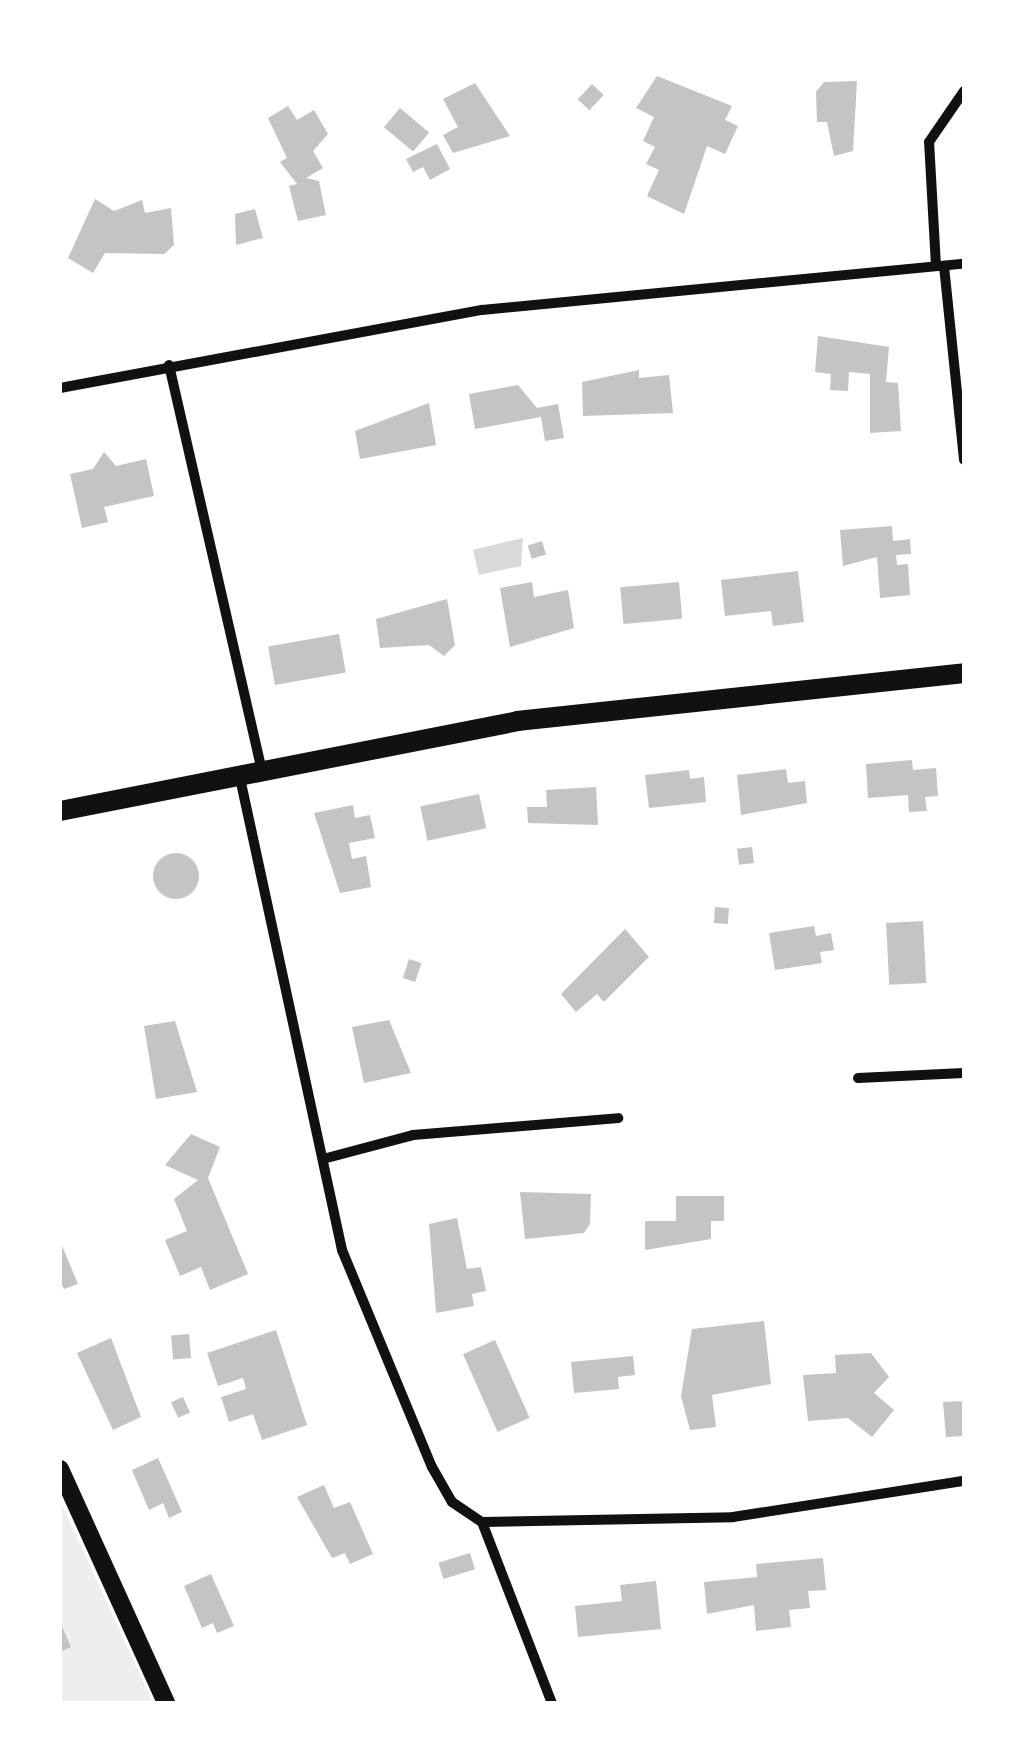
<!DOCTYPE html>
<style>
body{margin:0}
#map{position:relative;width:1024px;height:1763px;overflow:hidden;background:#fff;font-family:Overpass,sans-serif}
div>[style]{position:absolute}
.green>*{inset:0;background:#eee}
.water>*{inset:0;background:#d9d9d9}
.building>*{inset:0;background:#c4c4c4;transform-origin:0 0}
.round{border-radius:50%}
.minor>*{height:10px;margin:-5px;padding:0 5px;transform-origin:5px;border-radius:5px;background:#111}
.tertiary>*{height:18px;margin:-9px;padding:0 9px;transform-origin:9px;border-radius:9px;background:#111}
.secondary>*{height:20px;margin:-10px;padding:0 10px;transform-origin:10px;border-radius:10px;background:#111}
span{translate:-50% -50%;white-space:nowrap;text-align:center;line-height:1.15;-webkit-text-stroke:10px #fff;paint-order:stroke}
.frame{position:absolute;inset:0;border:62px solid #fff;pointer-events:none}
</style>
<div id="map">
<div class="green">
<i style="clip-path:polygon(60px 1500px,64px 1509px,153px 1703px,60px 1703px)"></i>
</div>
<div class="water">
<i style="clip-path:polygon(523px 538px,521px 566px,479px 575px,473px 550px)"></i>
</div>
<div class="building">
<i style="clip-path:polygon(657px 76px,732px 106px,725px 120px,738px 126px,725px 154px,707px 146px,684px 214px,647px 196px,659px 170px,646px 164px,655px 147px,643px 141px,654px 117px,636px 108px)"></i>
<i style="clip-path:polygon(857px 81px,853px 151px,834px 156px,827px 122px,817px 122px,816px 92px,824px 82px)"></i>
<i style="clip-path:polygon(475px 83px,510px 136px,453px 153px,443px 135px,458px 127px,443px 99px)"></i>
<i style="left:592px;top:84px;width:16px;height:21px;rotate:43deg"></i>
<i style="clip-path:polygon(288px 106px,297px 120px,314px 110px,328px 134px,313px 151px,323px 168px,306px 178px,319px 181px,326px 215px,298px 221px,289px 186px,297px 184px,280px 162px,287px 158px,268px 118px)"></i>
<i style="left:400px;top:108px;width:38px;height:25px;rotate:40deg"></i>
<i style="clip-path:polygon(437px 144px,450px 169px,430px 180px,423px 167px,413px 172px,406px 159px)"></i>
<i style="clip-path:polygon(95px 199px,114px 211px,142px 200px,145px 213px,171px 208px,174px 245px,164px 254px,105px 253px,93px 273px,68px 258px)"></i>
<i style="clip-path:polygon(255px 209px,263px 238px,236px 245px,235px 214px)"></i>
<i style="clip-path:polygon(818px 336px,889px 347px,886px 382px,898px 383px,901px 431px,870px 433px,870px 374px,849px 372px,848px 391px,830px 390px,831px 374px,815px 372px)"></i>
<i style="clip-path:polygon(639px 370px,639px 378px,669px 375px,673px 413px,583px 416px,582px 382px)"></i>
<i style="clip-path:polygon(518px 385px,537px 408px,558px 404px,564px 438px,545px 441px,541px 417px,475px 429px,469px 394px)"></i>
<i style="clip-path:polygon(429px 403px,436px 445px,360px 459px,355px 431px)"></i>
<i style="clip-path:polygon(104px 452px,116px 466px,146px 459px,154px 496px,104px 507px,108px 522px,82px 528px,70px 474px,93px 469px)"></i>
<i style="clip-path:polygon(892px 526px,893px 541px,910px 539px,911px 554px,896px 555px,897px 565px,908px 564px,910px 595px,880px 598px,877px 557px,843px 566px,840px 530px)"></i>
<i style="left:542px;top:541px;width:14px;height:15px;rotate:73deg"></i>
<i style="clip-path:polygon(798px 571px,804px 622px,773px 626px,771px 611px,725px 616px,721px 580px)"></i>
<i style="clip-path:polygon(532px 582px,534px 597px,568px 590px,574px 628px,510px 647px,500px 588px)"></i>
<i style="left:679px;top:582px;width:37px;height:59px;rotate:85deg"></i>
<i style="clip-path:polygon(447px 599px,455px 645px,444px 656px,429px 645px,380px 648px,376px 619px)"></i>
<i style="left:339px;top:634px;width:39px;height:72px;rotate:80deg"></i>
<i style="clip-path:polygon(912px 760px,913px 770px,936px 768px,938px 796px,925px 797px,927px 811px,909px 812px,908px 795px,868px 798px,866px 764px)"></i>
<i style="clip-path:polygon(786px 769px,788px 783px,805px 781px,807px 803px,741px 815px,737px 775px)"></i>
<i style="clip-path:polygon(689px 770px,690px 779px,704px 777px,706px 802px,649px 808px,645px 775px)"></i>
<i style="clip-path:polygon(596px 787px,598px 825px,528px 823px,527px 807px,547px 807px,546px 790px)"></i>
<i style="left:479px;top:794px;width:35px;height:60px;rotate:78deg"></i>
<i style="clip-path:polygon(353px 805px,355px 818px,370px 815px,375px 838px,349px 843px,352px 859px,366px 856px,371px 887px,340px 893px,314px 813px)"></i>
<i style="left:752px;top:847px;width:16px;height:15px;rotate:83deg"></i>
<i class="round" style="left:153px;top:853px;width:46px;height:46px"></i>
<i style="left:715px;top:907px;width:14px;height:16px;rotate:4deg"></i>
<i style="left:923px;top:921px;width:62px;height:37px;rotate:87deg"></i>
<i style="clip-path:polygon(814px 926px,816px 936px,831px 933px,834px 950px,820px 952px,822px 963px,775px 970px,769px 933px)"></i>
<i style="clip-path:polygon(625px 929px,649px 957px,604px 1002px,597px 994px,576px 1012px,561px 994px)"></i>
<i style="left:409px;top:959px;width:13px;height:20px;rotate:18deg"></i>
<i style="clip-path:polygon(389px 1020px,411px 1073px,364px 1083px,352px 1027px)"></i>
<i style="clip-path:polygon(175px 1021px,197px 1092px,156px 1099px,144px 1026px)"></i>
<i style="clip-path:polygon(191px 1134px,220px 1147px,208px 1178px,248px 1274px,210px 1290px,201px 1267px,180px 1276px,165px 1240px,187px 1231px,174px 1199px,198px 1180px,165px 1165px)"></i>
<i style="clip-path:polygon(520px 1192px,591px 1194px,590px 1224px,584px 1233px,525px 1239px)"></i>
<i style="clip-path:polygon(676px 1196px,724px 1196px,724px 1221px,711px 1221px,711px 1239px,645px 1250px,645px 1221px,676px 1221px)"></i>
<i style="clip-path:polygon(457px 1218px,467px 1269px,481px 1267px,486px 1291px,472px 1294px,474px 1306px,436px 1313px,429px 1224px)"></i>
<i style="clip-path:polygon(60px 1241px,78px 1284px,64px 1289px,60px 1282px)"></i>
<i style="clip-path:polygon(764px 1321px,771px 1384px,712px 1395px,716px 1427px,690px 1430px,681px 1396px,692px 1329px)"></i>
<i style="clip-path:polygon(276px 1330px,307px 1425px,262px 1440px,253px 1414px,229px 1422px,221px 1397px,246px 1389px,243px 1378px,218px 1386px,207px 1353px)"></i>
<i style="left:189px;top:1334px;width:24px;height:18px;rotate:85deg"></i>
<i style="clip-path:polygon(111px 1338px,141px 1417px,113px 1430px,77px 1353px)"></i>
<i style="left:495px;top:1340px;width:85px;height:35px;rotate:66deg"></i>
<i style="clip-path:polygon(871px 1353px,889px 1377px,874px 1393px,894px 1410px,872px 1437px,848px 1418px,808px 1421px,803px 1375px,836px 1373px,835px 1355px)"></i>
<i style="clip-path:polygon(633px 1356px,635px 1375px,618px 1377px,619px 1389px,574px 1393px,571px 1362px)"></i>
<i style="left:183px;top:1397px;width:17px;height:13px;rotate:66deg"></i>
<i style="clip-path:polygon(964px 1401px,964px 1436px,946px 1437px,943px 1402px)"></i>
<i style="clip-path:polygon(158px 1458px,182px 1512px,169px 1518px,163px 1503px,149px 1510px,132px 1470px)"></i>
<i style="clip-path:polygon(324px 1485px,334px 1508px,350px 1502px,373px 1554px,350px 1564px,345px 1553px,332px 1558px,297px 1497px)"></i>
<i style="left:470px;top:1553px;width:17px;height:33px;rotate:73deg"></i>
<i style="clip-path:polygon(823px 1558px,826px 1590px,808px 1591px,810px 1608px,789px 1610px,791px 1627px,756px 1631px,754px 1605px,707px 1614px,704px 1582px,757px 1577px,756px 1564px)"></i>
<i style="clip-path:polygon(211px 1574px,234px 1626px,217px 1633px,213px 1623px,202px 1628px,184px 1586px)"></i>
<i style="clip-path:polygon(656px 1581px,661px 1629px,578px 1637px,575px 1606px,622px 1601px,620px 1585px)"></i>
<i style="clip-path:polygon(60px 1622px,71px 1647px,60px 1652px)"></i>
</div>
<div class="minor">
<i style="left:936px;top:266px;width:124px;rotate:-93.2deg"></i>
<i style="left:929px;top:142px;width:62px;rotate:-55.5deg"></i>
<i style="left:944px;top:266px;width:195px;rotate:84.1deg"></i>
<i style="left:169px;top:365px;width:417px;rotate:77.1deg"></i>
<i style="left:60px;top:388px;width:429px;rotate:-10.5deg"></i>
<i style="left:482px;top:310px;width:484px;rotate:-5.5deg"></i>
<i style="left:240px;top:778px;width:483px;rotate:77.8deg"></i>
<i style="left:342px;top:1250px;width:235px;rotate:67.5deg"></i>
<i style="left:432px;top:1467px;width:40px;rotate:60.3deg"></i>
<i style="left:452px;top:1502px;width:36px;rotate:34deg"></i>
<i style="left:482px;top:1522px;width:194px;rotate:68.9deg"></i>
<i style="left:858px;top:1078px;width:106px;rotate:-2.7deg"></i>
<i style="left:323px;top:1159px;width:93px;rotate:-14.9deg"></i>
<i style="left:413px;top:1135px;width:206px;rotate:-4.7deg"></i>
<i style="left:482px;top:1522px;width:251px;rotate:-1.1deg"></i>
<i style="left:733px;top:1517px;width:234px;rotate:-8.9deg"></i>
</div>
<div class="tertiary">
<i style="left:60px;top:1469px;width:257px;rotate:65.6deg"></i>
</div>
<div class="secondary">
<i style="left:60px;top:811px;width:466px;rotate:-11.1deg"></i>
<i style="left:517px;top:721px;width:450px;rotate:-6.1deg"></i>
</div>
<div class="frame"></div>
</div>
